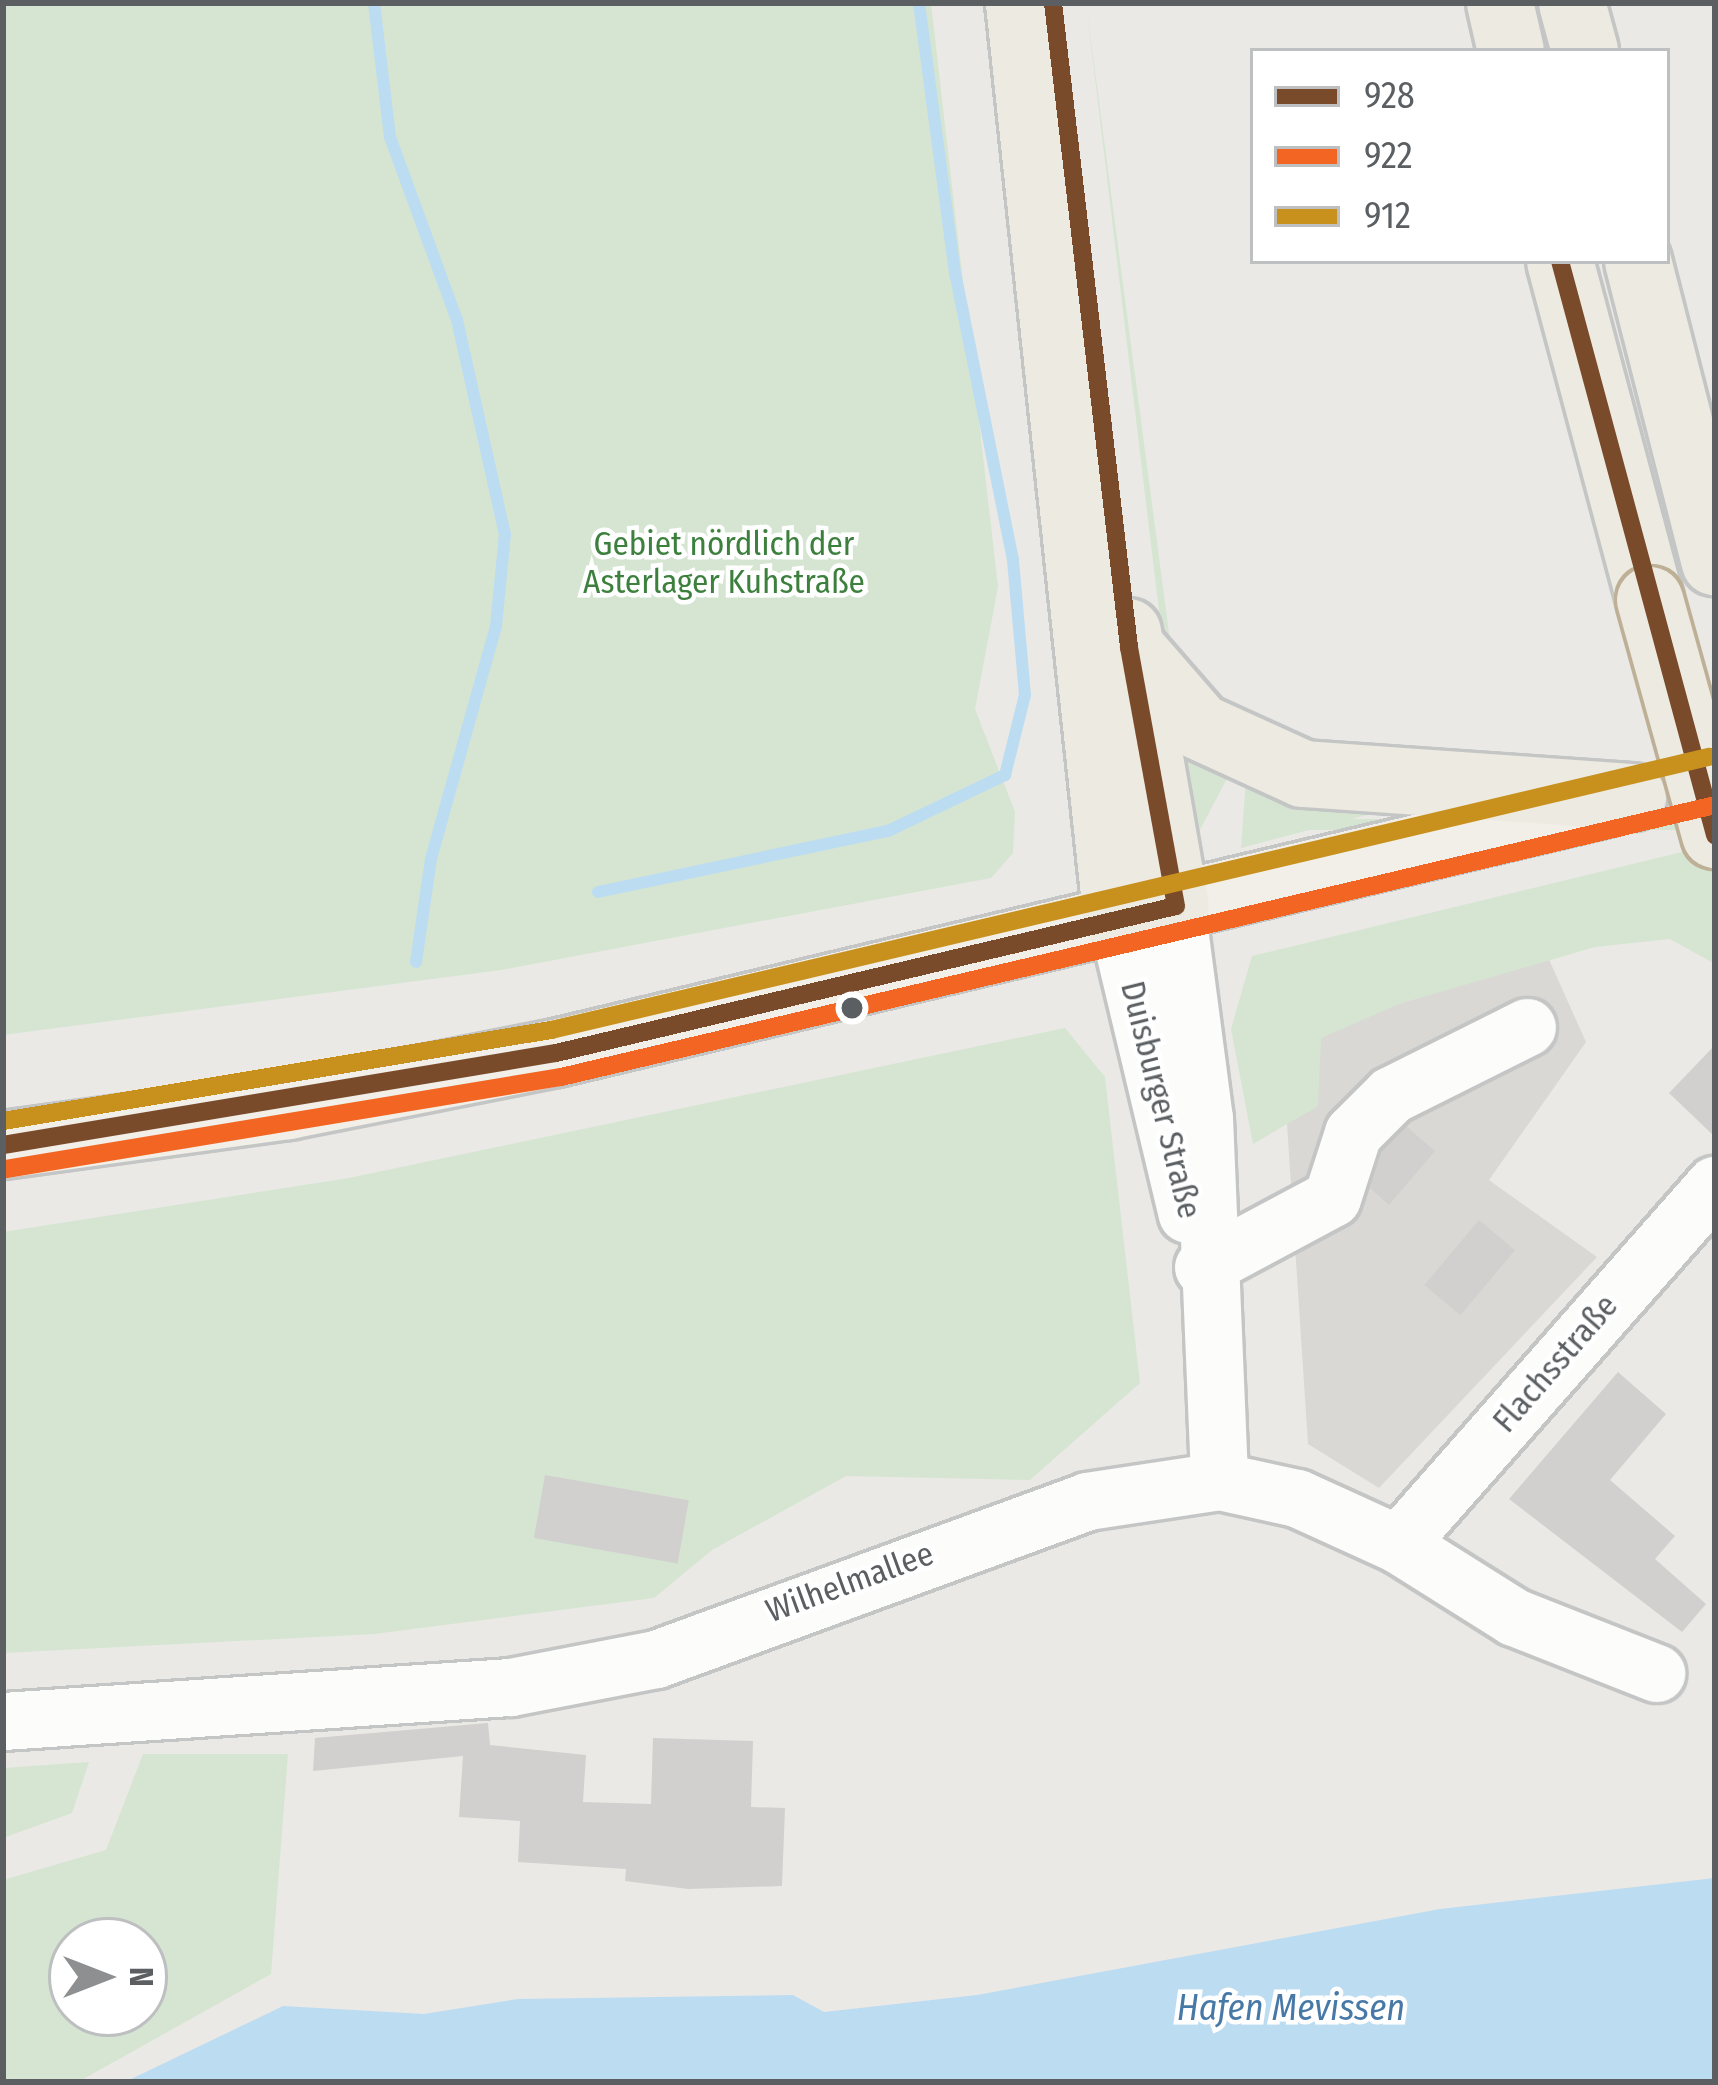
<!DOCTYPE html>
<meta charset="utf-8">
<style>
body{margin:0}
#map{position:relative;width:1718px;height:2085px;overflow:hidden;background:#eae9e5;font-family:"Fira Sans Condensed",sans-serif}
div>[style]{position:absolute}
.industrial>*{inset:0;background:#dad8d5}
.green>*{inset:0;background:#d5e5d2;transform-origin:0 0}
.water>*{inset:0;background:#bcdcf2}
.stream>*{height:12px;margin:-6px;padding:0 6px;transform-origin:6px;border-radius:6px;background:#bcdcf2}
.building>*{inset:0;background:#d1d0ce;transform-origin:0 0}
.roads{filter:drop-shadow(3px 0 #c4c5c5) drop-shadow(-3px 0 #c4c5c5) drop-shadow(0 3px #c4c5c5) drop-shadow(0 -3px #c4c5c5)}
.minor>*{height:57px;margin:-28.5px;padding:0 28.5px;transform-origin:28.5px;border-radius:28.5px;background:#fcfcfb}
.major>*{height:66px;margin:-33px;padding:0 33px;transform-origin:33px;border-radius:33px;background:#f1efe8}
.highway>*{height:66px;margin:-33px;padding:0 33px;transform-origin:33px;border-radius:33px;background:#edeae1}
.bridges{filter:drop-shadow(3px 0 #beb096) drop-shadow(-3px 0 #beb096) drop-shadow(0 3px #beb096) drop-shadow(0 -3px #beb096)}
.highway-bridge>*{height:66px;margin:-33px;padding:0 33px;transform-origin:33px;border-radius:33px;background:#edeae1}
.bus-1>*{height:18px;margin:-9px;padding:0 9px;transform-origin:9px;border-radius:9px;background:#7a4b2a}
.bus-2>*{height:18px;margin:-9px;padding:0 9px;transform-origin:9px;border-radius:9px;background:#f26522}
.bus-3>*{height:18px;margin:-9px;padding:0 9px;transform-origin:9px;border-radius:9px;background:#c8911d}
.dots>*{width:33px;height:33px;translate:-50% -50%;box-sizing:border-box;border:6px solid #fff;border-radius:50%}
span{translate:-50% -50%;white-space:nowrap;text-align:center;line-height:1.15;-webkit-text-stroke:9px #fff;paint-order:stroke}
.park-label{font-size:33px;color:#3d803e}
.street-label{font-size:33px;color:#5b5f62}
.water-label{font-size:36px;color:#4879a6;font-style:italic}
.frame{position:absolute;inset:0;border:6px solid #5b5f62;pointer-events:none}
.legend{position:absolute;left:1250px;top:48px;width:420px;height:216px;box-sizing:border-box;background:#fff;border:3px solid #bdbfc0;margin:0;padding:15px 21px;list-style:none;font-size:36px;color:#5b5f62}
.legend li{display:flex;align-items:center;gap:24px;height:60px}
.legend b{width:60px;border:3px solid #bdbfc0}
.north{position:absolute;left:48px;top:1917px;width:120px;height:120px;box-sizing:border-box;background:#fff;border:3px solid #bdbfc0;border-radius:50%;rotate:90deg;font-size:33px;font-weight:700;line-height:48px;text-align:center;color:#5b5f62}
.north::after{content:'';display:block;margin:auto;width:42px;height:54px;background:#8d8f90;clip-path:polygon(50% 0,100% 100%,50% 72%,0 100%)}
</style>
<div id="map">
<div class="industrial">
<i style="clip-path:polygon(1538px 935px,1586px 1042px,1489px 1180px,1597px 1257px,1379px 1488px,1308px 1444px,1280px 1017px)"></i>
</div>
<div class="green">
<i style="clip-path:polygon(3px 3px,931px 3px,998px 587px,975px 709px,1015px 812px,1013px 853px,991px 878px,501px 970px,3px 1035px)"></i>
<i style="clip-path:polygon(1086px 3px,1169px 633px,1187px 673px,1246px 736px,1180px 678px,1162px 636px)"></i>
<i style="clip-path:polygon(1171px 736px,1230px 773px,1195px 839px)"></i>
<i style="clip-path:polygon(1246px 779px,1389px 809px,1241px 848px)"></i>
<i style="left:1715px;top:819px;width:11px;height:442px;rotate:90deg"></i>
<i style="clip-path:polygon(1715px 844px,1715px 964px,1670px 939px,1595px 947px,1399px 1004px,1321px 1038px,1318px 1106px,1253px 1144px,1231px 1029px,1252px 956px)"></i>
<i style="clip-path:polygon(1065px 1028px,1105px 1077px,1140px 1383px,1030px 1480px,846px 1476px,712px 1550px,654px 1598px,374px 1634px,3px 1653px,3px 1232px,349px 1178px)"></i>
<i style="clip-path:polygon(evenodd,143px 1754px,288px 1754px,271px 1974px,78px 2082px,3px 2082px,3px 1880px,106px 1850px,143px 1754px,144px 1941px,144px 2013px,72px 2013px,72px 1941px,144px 1941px)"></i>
<i style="clip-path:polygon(89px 1762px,72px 1813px,3px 1838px,3px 1768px)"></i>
</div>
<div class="water">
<i style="clip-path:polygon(1715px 1878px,1715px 2082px,125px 2082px,283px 2006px,424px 2014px,518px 1999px,793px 1995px,824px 2012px,977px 1995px,1440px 1909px)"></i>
</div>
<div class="stream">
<i style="left:374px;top:3px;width:135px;rotate:83.2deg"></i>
<i style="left:390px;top:137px;width:195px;rotate:69.9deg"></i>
<i style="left:457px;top:320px;width:219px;rotate:77.4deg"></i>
<i style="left:505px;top:534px;width:92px;rotate:95.6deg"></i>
<i style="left:496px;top:626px;width:242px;rotate:105.6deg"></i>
<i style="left:431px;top:859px;width:104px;rotate:98.3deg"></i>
<i style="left:598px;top:892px;width:296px;rotate:-11.9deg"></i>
<i style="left:888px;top:831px;width:130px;rotate:-25.6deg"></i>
<i style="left:1005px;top:775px;width:82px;rotate:-76deg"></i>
<i style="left:1025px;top:695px;width:136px;rotate:-95.1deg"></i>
<i style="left:1013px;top:560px;width:293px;rotate:-101.4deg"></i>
<i style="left:955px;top:273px;width:272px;rotate:-97.6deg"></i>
</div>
<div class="building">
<i style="clip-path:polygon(1715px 1045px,1715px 1137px,1669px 1093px)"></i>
<i style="clip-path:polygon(1406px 1126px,1435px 1151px,1389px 1205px,1370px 1188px,1382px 1151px)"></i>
<i style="left:1479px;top:1220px;width:47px;height:85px;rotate:40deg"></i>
<i style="clip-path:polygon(1618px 1372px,1666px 1414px,1610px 1480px,1675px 1536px,1655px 1559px,1706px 1604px,1682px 1632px,1509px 1499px)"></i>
<i style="left:545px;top:1475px;width:146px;height:64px;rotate:10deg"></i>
<i style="clip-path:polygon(488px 1723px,490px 1745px,586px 1755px,583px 1802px,651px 1804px,653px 1738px,753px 1741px,751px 1807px,785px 1808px,782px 1886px,688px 1889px,625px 1881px,626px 1869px,518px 1862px,520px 1821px,459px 1817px,463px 1756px,313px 1771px,315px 1738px)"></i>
</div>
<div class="roads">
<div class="minor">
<i style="left:1176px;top:906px;width:214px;rotate:82.5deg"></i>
<i style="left:1204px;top:1118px;width:363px;rotate:87.6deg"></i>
<i style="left:1117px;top:921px;width:301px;rotate:76.6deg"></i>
<i style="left:1203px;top:1267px;width:146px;rotate:-28.1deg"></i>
<i style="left:1332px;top:1198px;width:68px;rotate:-72.1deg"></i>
<i style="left:1353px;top:1133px;width:54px;rotate:-45deg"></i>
<i style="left:1391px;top:1095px;width:152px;rotate:-26.6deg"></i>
<i style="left:1398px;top:1544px;width:479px;rotate:-48.6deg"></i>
<i style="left:3px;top:1721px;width:508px;rotate:-3.84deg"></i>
<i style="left:510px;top:1687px;width:149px;rotate:-10.9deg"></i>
<i style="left:656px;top:1659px;width:459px;rotate:-20.1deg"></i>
<i style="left:1087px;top:1501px;width:134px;rotate:-8.6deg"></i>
<i style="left:1219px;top:1481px;width:80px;rotate:12.3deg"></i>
<i style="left:1297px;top:1498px;width:111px;rotate:24.5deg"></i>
<i style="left:1398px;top:1544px;width:137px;rotate:32.2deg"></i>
<i style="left:1514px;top:1617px;width:153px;rotate:21.5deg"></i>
</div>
<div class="major">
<i style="left:3px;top:1145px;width:288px;rotate:-7.8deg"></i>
<i style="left:288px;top:1106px;width:273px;rotate:-11.2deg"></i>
<i style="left:556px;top:1053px;width:1079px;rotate:-13.39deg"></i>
</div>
<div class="highway">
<i style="left:1019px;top:3px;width:923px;rotate:83.91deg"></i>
<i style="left:1500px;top:3px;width:49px;rotate:77.1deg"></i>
<i style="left:1572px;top:3px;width:50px;rotate:74.8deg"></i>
<i style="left:1560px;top:261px;width:351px;rotate:75.1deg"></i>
<i style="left:1638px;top:261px;width:311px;rotate:75.7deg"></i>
<i style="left:1128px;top:632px;width:278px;rotate:80.1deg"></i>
<i style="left:1132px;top:649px;width:103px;rotate:48.9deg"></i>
<i style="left:1200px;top:727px;width:113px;rotate:24.5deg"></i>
<i style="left:1303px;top:774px;width:331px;rotate:4deg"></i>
</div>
</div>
<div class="bridges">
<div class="highway-bridge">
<i style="left:1650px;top:600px;width:244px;rotate:74.5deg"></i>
</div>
</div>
<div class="bus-1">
<i style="left:1560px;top:261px;width:595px;rotate:74.89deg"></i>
<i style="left:3px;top:1145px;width:561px;rotate:-9.45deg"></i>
<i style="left:556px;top:1053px;width:637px;rotate:-13.34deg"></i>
<i style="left:1176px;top:906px;width:263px;rotate:-100.3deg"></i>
<i style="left:1129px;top:647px;width:648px;rotate:-96.73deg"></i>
</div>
<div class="bus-2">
<i style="left:6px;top:1169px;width:563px;rotate:-9.41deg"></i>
<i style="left:561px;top:1077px;width:1186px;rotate:-13.26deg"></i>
</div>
<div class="bus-3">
<i style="left:3px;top:1121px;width:556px;rotate:-9.43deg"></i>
<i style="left:551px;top:1030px;width:1190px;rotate:-13.27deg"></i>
</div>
<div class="dots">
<i style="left:852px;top:1008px;background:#5b5f62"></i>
</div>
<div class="park-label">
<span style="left:724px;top:564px">Gebiet nördlich der<br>Asterlager Kuhstraße</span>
</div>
<div class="street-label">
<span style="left:1160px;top:1100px;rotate:76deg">Duisburger Straße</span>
<span style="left:1556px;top:1364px;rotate:-49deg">Flachsstraße</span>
<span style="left:850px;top:1583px;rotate:-20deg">Wilhelmallee</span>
</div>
<div class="water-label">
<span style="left:1291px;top:2009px">Hafen Mevissen</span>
</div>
<div class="frame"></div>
<ul class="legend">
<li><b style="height:15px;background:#7a4b2a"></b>928</li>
<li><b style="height:15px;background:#f26522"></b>922</li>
<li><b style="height:15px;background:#c8911d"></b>912</li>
</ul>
<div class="north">N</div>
</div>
